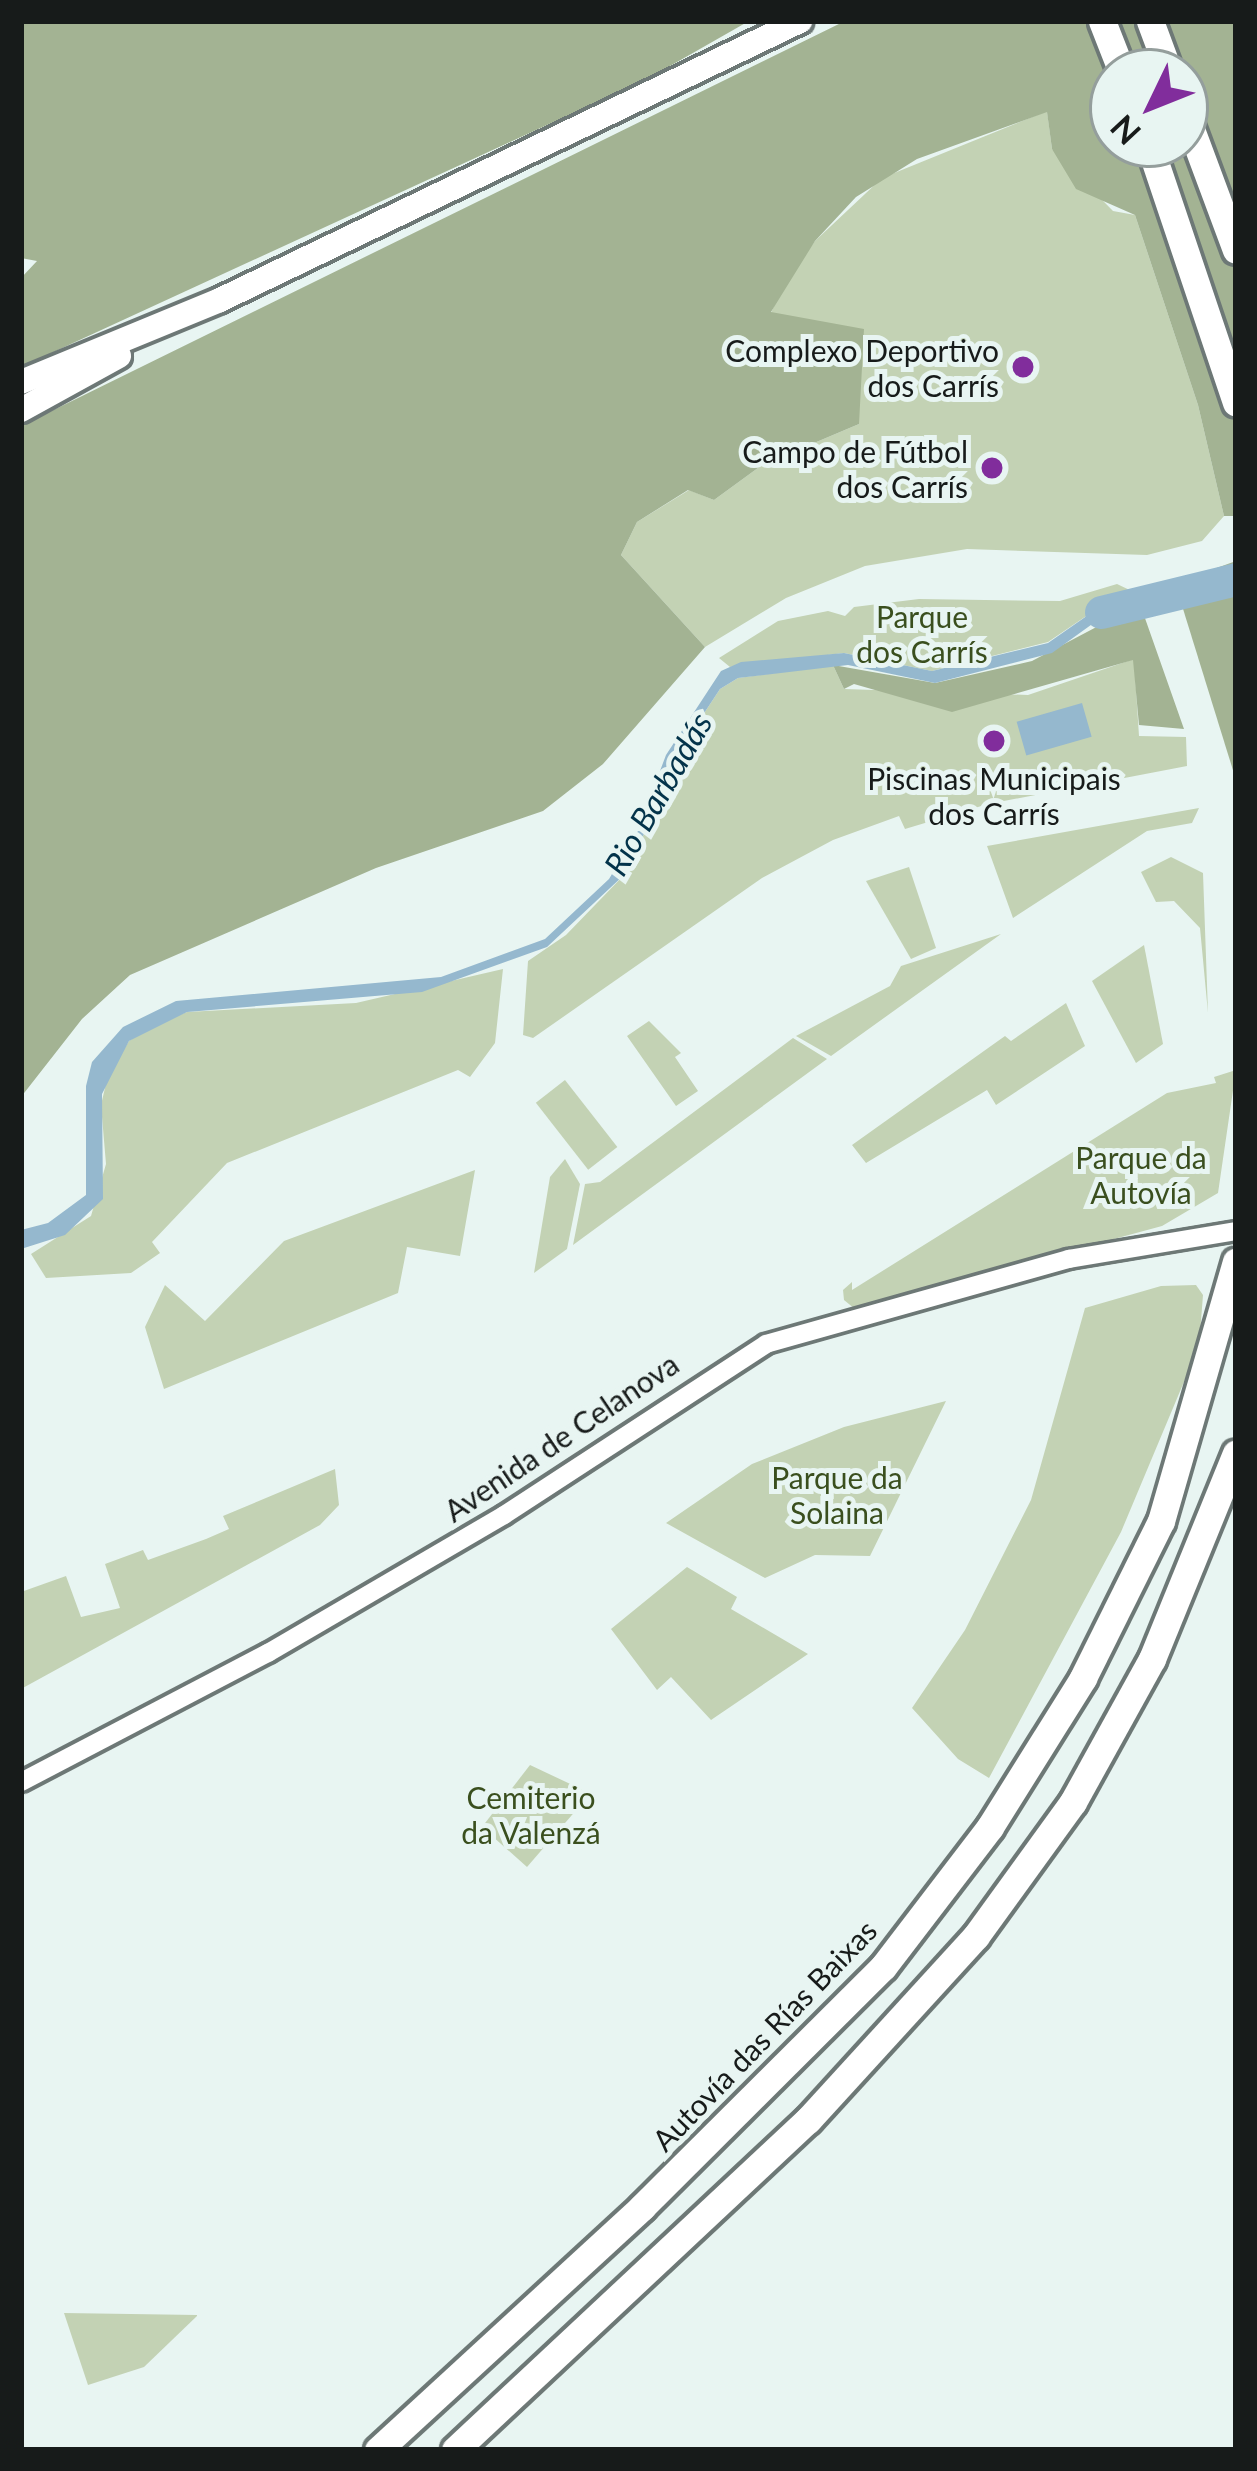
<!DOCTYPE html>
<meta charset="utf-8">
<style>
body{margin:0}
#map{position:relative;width:1257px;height:2471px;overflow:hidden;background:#e8f5f2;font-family:Lato,sans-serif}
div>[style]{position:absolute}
.green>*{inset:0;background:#c3d2b4;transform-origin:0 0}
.forest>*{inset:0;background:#a3b393}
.water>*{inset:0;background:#95b8ce;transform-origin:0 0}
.river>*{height:33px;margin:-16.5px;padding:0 16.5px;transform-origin:16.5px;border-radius:16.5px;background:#95b8ce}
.roads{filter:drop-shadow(3px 0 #6d7876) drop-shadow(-3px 0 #6d7876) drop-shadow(0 3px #6d7876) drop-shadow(0 -3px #6d7876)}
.minor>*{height:18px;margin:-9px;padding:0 9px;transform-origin:9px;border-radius:9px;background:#fff}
.major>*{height:24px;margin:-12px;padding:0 12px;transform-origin:12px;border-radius:12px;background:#fff}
.highway>*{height:27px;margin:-13.5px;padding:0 13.5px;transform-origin:13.5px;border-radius:13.5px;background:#fff}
.dots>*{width:33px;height:33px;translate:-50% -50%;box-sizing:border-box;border:6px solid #e8f5f2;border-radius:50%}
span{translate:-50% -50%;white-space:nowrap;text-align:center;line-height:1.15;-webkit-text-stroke:10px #e8f5f2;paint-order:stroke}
.poi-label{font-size:30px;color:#171b1a}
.right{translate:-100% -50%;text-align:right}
.park-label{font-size:30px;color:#3a4f1e}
.street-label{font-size:30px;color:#171b1a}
.water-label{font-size:33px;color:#03334a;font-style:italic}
.frame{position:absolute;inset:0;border:24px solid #171b1a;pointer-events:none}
.north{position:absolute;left:1089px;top:48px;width:120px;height:120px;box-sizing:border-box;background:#e8f5f2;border:3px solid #949e9c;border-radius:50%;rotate:227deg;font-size:33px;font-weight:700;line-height:48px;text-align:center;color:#171b1a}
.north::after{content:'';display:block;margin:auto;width:42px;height:54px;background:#812d9c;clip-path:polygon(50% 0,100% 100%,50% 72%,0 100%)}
</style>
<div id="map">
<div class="green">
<i style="clip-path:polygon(1047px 111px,1052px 149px,1113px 211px,1135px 215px,1198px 405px,1224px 516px,1202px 541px,1147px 555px,967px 549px,865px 566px,786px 598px,705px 647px,621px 555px,637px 522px,689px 490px,714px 500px,762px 465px,859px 424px,771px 313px,784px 283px,815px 241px,882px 178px)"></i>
<i style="clip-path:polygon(1117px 584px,1138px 594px,1101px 606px,1048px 642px,932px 671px,844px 653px,730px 667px,719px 658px,778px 621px,828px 611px,845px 616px,854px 607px,919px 599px,1060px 601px)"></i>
<i style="clip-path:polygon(1134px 659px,1139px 736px,1186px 737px,1187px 766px,988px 804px,905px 829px,899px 816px,833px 840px,762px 878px,533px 1038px,523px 1035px,528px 961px,566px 935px,625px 874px,693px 730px,720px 689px,738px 678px,833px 665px,844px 689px,1028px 695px)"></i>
<i style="clip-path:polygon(1199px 808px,1192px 823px,1147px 831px,1013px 918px,987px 846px)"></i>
<i style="clip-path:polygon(1171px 857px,1203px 873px,1208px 1013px,1200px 928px,1174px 901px,1156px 902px,1141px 872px)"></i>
<i style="clip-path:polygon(909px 867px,936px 948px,911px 959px,866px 881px)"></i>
<i style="clip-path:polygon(1001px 934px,831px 1056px,796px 1036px,890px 986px,901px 966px)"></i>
<i style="clip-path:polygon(1144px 945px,1163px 1044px,1136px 1063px,1092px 981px)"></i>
<i style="clip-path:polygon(503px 969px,495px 1043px,470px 1077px,458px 1070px,227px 1163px,152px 1242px,160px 1253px,131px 1273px,46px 1278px,31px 1254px,91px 1216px,106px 1164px,101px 1105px,108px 1075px,129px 1041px,150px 1026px,187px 1012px,356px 1003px)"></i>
<i style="clip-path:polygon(1066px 1003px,1085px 1046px,996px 1105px,987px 1090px,866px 1163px,852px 1145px,1005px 1036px,1011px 1041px)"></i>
<i style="clip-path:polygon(649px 1021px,681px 1053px,675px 1057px,698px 1091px,676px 1106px,627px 1036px)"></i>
<i style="clip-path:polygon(793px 1038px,827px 1059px,573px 1245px,585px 1184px,600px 1182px)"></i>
<i style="clip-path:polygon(1236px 1070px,1218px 1193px,1162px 1226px,855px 1309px,844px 1300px,843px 1290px,852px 1282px,852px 1290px,1167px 1093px,1216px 1083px,1214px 1077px)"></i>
<i style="left:565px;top:1080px;width:85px;height:37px;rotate:52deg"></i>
<i style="clip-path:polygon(565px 1159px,580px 1184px,567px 1249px,534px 1273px,550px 1177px)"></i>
<i style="clip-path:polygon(475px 1170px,460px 1256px,407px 1247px,398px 1293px,164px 1389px,145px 1327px,165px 1285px,205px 1321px,284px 1241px)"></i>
<i style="clip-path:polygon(1196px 1285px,1203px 1295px,1199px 1346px,1121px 1532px,989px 1778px,958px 1759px,912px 1708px,965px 1630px,1031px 1500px,1085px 1308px,1161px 1286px)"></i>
<i style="clip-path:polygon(946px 1401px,870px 1556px,815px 1555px,765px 1578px,666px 1523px,752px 1464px,844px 1427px)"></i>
<i style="clip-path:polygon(335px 1469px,339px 1505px,320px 1525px,21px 1689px,21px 1592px,66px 1576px,81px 1617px,120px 1608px,105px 1564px,143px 1550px,148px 1560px,206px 1539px,229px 1529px,223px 1516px)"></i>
<i style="clip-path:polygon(687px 1567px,737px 1597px,731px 1609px,808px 1654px,711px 1720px,671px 1677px,657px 1690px,611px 1629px)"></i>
<i style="clip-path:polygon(530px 1765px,583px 1790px,578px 1808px,527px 1867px,482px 1827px)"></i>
<i style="clip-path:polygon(64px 2313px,197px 2315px,197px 2316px,144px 2367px,88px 2385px)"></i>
</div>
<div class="forest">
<i style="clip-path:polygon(21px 21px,749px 21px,649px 78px,21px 367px,21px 278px,37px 261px,21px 258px)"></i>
<i style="clip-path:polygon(evenodd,845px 21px,1236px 21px,1236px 516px,1224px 516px,1198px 405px,1135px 215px,1076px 189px,1052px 149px,1047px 112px,917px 159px,856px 197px,815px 241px,771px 312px,864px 329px,859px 424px,762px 465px,714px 500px,688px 490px,637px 522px,621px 555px,705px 647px,603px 764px,543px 811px,376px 868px,130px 975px,82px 1019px,21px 1097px,21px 426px,845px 21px,1113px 72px,1185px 72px,1185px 144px,1113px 144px,1113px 72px)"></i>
<i style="clip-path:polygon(1236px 561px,1236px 780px,1175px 583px)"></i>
<i style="clip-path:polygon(1140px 604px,1184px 729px,1139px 725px,1133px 660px,952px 712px,854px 684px,844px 689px,833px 665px,935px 683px,1032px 661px)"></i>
</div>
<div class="water">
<i style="clip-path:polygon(1138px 594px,1140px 604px,1102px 617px,1052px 653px,935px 683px,848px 665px,738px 678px,720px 689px,693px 730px,625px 874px,547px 947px,422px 992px,187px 1012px,129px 1041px,102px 1094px,103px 1199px,65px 1235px,21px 1249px,21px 1230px,48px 1223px,86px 1195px,86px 1086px,92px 1062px,123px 1027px,176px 1001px,441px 977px,545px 939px,609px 879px,637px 832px,666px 755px,721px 671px,741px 662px,844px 653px,932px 671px,1048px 643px,1101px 606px)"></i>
<i style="left:1082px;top:703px;width:35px;height:68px;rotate:74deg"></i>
</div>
<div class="river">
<i style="left:1101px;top:612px;width:139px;rotate:-13.7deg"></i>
</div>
<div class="roads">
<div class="minor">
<i style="left:21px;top:1782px;width:279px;rotate:-27.6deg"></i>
<i style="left:268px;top:1653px;width:273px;rotate:-30.3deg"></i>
<i style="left:504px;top:1515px;width:313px;rotate:-33.1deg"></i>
<i style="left:766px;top:1344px;width:315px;rotate:-15.7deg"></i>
<i style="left:1069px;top:1259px;width:169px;rotate:-9.5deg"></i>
</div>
<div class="major">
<i style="left:21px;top:382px;width:215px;rotate:-22.4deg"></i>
<i style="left:220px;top:300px;width:644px;rotate:-25.69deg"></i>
<i style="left:21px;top:410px;width:112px;rotate:-28.9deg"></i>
</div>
<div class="highway">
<i style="left:1102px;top:21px;width:55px;rotate:68.6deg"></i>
<i style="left:1150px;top:21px;width:54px;rotate:69.6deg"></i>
<i style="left:1185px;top:113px;width:146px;rotate:69.6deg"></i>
<i style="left:1149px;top:144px;width:273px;rotate:71.4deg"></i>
<i style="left:378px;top:2450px;width:359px;rotate:-42.6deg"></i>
<i style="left:642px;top:2207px;width:340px;rotate:-44.9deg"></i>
<i style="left:883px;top:1967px;width:176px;rotate:-52.6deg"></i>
<i style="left:990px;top:1827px;width:176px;rotate:-58deg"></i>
<i style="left:1083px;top:1678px;width:175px;rotate:-63.6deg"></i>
<i style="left:1161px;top:1521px;width:270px;rotate:-73.9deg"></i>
<i style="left:455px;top:2450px;width:483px;rotate:-43.1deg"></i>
<i style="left:808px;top:2120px;width:249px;rotate:-47.6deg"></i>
<i style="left:976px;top:1936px;width:165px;rotate:-54.1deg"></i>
<i style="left:1073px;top:1802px;width:163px;rotate:-61.1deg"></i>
<i style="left:1152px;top:1659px;width:222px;rotate:-67.8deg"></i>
</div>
</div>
<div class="dots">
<i style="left:1023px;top:367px;background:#812d9c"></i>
<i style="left:992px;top:468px;background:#812d9c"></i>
<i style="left:994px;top:741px;background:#812d9c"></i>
</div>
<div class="poi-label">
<span class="right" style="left:999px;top:367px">Complexo Deportivo<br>dos Carrís</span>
<span class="right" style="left:968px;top:468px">Campo de Fútbol<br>dos Carrís</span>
<span style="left:994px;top:795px">Piscinas Municipais<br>dos Carrís</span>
</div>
<div class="park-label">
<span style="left:922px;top:633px">Parque<br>dos Carrís</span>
<span style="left:1141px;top:1174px">Parque da<br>Autovía</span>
<span style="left:837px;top:1494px">Parque da<br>Solaina</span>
<span style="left:531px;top:1814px">Cemiterio<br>da Valenzá</span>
</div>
<div class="street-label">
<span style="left:561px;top:1437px;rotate:-34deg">Avenida de Celanova</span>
<span style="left:764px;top:2035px;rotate:-46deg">Autovía das Rías Baixas</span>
</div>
<div class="water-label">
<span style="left:658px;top:794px;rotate:-60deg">Rio Barbadás</span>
</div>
<div class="frame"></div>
<div class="north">N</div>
</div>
